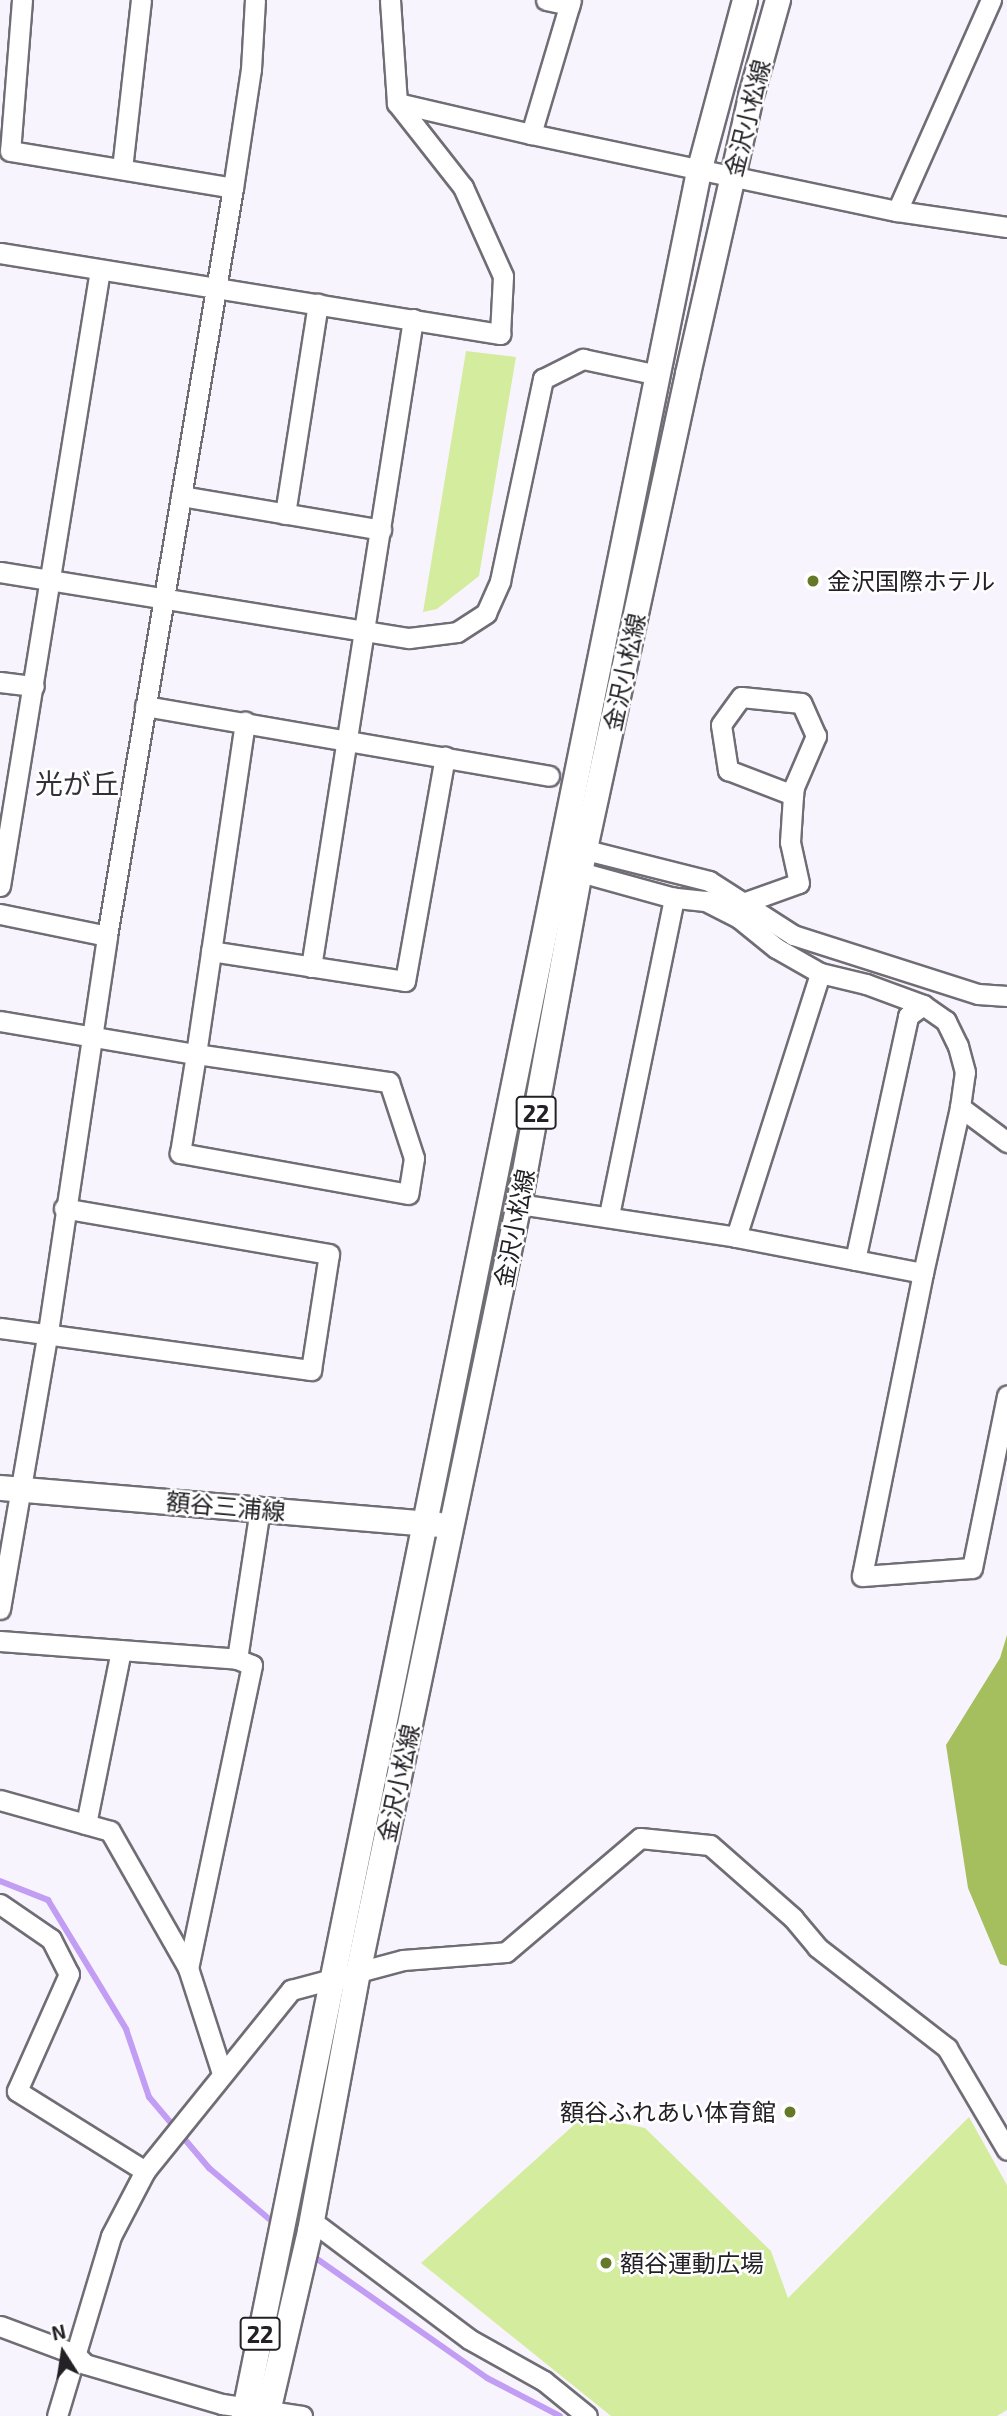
<!DOCTYPE html>
<meta charset="utf-8">
<style>
body{margin:0}
#map{position:relative;width:1007px;height:2416px;overflow:hidden;background:#f8f4fe;font-family:"Exo 2","Noto Sans JP",sans-serif}
div>[style]{position:absolute}
.green>*{inset:0;background:#d4ec9d}
.forest>*{inset:0;background:#a5bf5f}
.stream>*{height:6px;margin:-3px;padding:0 3px;transform-origin:3px;border-radius:3px;background:#c19df4}
.roads{filter:drop-shadow(2px 0 #706d75) drop-shadow(-2px 0 #706d75) drop-shadow(0 2px #706d75) drop-shadow(0 -2px #706d75)}
.minor>*{height:19px;margin:-9.5px;padding:0 9.5px;transform-origin:9.5px;border-radius:9.5px;background:#fff}
.major>*{height:24px;margin:-12px;padding:0 12px;transform-origin:12px;border-radius:12px;background:#fff}
.dots>*{width:19px;height:19px;translate:-50% -50%;box-sizing:border-box;border:4px solid #fff;border-radius:50%}
span{translate:-50% -50%;white-space:nowrap;text-align:center;line-height:1.15;-webkit-text-stroke:5px #fff;paint-order:stroke}
.shield-label span{padding:2px 5px;background:#fff;border:2px solid;border-radius:5px;-webkit-text-stroke-width:0}
.shield-label{font-size:23px;color:#232125;font-weight:700}
.street-label{font-size:24px;color:#232125}
.poi-label{font-size:24px;color:#232125}
.left{translate:0 -50%;text-align:left}
.right{translate:-100% -50%;text-align:right}
.quarter-label{font-size:28px;color:#333138}
.north{position:absolute;left:28px;top:2318px;width:70px;height:70px;-webkit-text-stroke:5px #fff;paint-order:stroke;rotate:348deg;font-size:19px;font-weight:700;line-height:28px;text-align:center;color:#232125}
.north::after{content:'';display:block;margin:auto;width:24px;height:32px;background:#232125;clip-path:polygon(50% 0,100% 100%,50% 72%,0 100%)}
</style>
<div id="map">
<div class="green">
<i style="clip-path:polygon(466px 351px,516px 357px,479px 576px,437px 609px,423px 612px)"></i>
<i style="clip-path:polygon(585px 2115px,645px 2128px,771px 2251px,788px 2298px,969px 2117px,1007px 2185px,1007px 2410px,997px 2416px,611px 2416px,421px 2263px)"></i>
</div>
<div class="forest">
<i style="clip-path:polygon(1007px 1635px,1007px 1966px,1000px 1964px,968px 1888px,946px 1745px,1000px 1658px)"></i>
</div>
<div class="stream">
<i style="left:0;top:1881px;width:52px;rotate:21.6deg"></i>
<i style="left:48px;top:1900px;width:151px;rotate:58.8deg"></i>
<i style="left:126px;top:2029px;width:72px;rotate:71.3deg"></i>
<i style="left:149px;top:2097px;width:93px;rotate:49.8deg"></i>
<i style="left:209px;top:2168px;width:87px;rotate:40.3deg"></i>
<i style="left:310px;top:2254px;width:216px;rotate:35deg"></i>
<i style="left:487px;top:2378px;width:82px;rotate:27.5deg"></i>
</div>
<div class="roads">
<div class="minor">
<i style="left:22px;top:0;width:151px;rotate:94.5deg"></i>
<i style="left:10px;top:151px;width:226px;rotate:9.4deg"></i>
<i style="left:546px;top:0;width:24px;rotate:12deg"></i>
<i style="left:397px;top:103px;width:138px;rotate:13deg"></i>
<i style="left:531px;top:134px;width:140px;rotate:-73.4deg"></i>
<i style="left:531px;top:134px;width:374px;rotate:11.9deg"></i>
<i style="left:897px;top:211px;width:111px;rotate:8.3deg"></i>
<i style="left:122px;top:169px;width:170px;rotate:-83.6deg"></i>
<i style="left:897px;top:211px;width:231px;rotate:-66deg"></i>
<i style="left:0;top:253px;width:507px;rotate:9.2deg"></i>
<i style="left:500px;top:334px;width:58px;rotate:-87deg"></i>
<i style="left:503px;top:276px;width:98px;rotate:-114.2deg"></i>
<i style="left:463px;top:187px;width:107px;rotate:-128.2deg"></i>
<i style="left:397px;top:103px;width:103px;rotate:-93.9deg"></i>
<i style="left:181px;top:496px;width:203px;rotate:9.6deg"></i>
<i style="left:285px;top:514px;width:213px;rotate:-81.1deg"></i>
<i style="left:0;top:572px;width:414px;rotate:9.2deg"></i>
<i style="left:409px;top:638px;width:48px;rotate:-7.1deg"></i>
<i style="left:457px;top:632px;width:35px;rotate:-33deg"></i>
<i style="left:486px;top:613px;width:35px;rotate:-66deg"></i>
<i style="left:500px;top:581px;width:207px;rotate:-78deg"></i>
<i style="left:543px;top:379px;width:45px;rotate:-26.6deg"></i>
<i style="left:583px;top:359px;width:77px;rotate:12deg"></i>
<i style="left:0;top:682px;width:34px;rotate:7deg"></i>
<i style="left:145px;top:706px;width:410px;rotate:9.8deg"></i>
<i style="left:586px;top:850px;width:127px;rotate:14.1deg"></i>
<i style="left:709px;top:881px;width:100px;rotate:32.7deg"></i>
<i style="left:793px;top:935px;width:194px;rotate:17.7deg"></i>
<i style="left:978px;top:994px;width:29px;rotate:4deg"></i>
<i style="left:0;top:886px;width:624px;rotate:-80.78deg"></i>
<i style="left:743px;top:903px;width:59px;rotate:-19.7deg"></i>
<i style="left:799px;top:883px;width:42px;rotate:-102.4deg"></i>
<i style="left:790px;top:842px;width:47px;rotate:-86.3deg"></i>
<i style="left:793px;top:795px;width:8px;rotate:-83deg"></i>
<i style="left:794px;top:787px;width:56px;rotate:-66.7deg"></i>
<i style="left:816px;top:736px;width:36px;rotate:-114deg"></i>
<i style="left:801px;top:703px;width:60px;rotate:-174.3deg"></i>
<i style="left:741px;top:697px;width:34px;rotate:126deg"></i>
<i style="left:721px;top:725px;width:46px;rotate:81.2deg"></i>
<i style="left:728px;top:770px;width:70px;rotate:21deg"></i>
<i style="left:0;top:914px;width:109px;rotate:11.6deg"></i>
<i style="left:211px;top:951px;width:196px;rotate:8.8deg"></i>
<i style="left:405px;top:981px;width:228px;rotate:-79.9deg"></i>
<i style="left:311px;top:967px;width:656px;rotate:-81.05deg"></i>
<i style="left:0;top:1021px;width:199px;rotate:9.6deg"></i>
<i style="left:196px;top:1054px;width:336px;rotate:-81.6deg"></i>
<i style="left:196px;top:1054px;width:195px;rotate:8.3deg"></i>
<i style="left:389px;top:1082px;width:80px;rotate:71.8deg"></i>
<i style="left:414px;top:1158px;width:36px;rotate:99deg"></i>
<i style="left:408px;top:1194px;width:232px;rotate:-169.8deg"></i>
<i style="left:180px;top:1153px;width:100px;rotate:-80.8deg"></i>
<i style="left:960px;top:1107px;width:59px;rotate:36.7deg"></i>
<i style="left:519px;top:1204px;width:219px;rotate:8.6deg"></i>
<i style="left:736px;top:1237px;width:190px;rotate:10.9deg"></i>
<i style="left:923px;top:1273px;width:170px;rotate:-77.4deg"></i>
<i style="left:960px;top:1107px;width:35px;rotate:-82deg"></i>
<i style="left:965px;top:1072px;width:27px;rotate:-105deg"></i>
<i style="left:958px;top:1046px;width:28px;rotate:-116deg"></i>
<i style="left:946px;top:1021px;width:28px;rotate:-145deg"></i>
<i style="left:923px;top:1005px;width:61px;rotate:-159.8deg"></i>
<i style="left:866px;top:984px;width:47px;rotate:-166.6deg"></i>
<i style="left:820px;top:973px;width:51px;rotate:-150.4deg"></i>
<i style="left:776px;top:948px;width:48px;rotate:-141deg"></i>
<i style="left:739px;top:918px;width:38px;rotate:-153deg"></i>
<i style="left:705px;top:901px;width:31px;rotate:-174deg"></i>
<i style="left:674px;top:898px;width:98px;rotate:-164.5deg"></i>
<i style="left:609px;top:1215px;width:324px;rotate:-78.4deg"></i>
<i style="left:736px;top:1237px;width:277px;rotate:-72.3deg"></i>
<i style="left:855px;top:1260px;width:250px;rotate:-77.7deg"></i>
<i style="left:908px;top:1016px;width:19px;rotate:-36deg"></i>
<i style="left:923px;top:1273px;width:309px;rotate:101.4deg"></i>
<i style="left:862px;top:1576px;width:110px;rotate:-4.2deg"></i>
<i style="left:972px;top:1568px;width:176px;rotate:-78.5deg"></i>
<i style="left:0;top:1328px;width:314px;rotate:7.7deg"></i>
<i style="left:311px;top:1370px;width:117px;rotate:-81.2deg"></i>
<i style="left:329px;top:1254px;width:269px;rotate:-170.2deg"></i>
<i style="left:0;top:1609px;width:281px;rotate:-80.2deg"></i>
<i style="left:48px;top:1332px;width:400px;rotate:-81.5deg"></i>
<i style="left:107px;top:936px;width:759px;rotate:-80.44deg"></i>
<i style="left:233px;top:188px;width:120px;rotate:-81.4deg"></i>
<i style="left:251px;top:69px;width:69px;rotate:-86.7deg"></i>
<i style="left:0;top:1641px;width:238px;rotate:4.3deg"></i>
<i style="left:237px;top:1659px;width:16px;rotate:22deg"></i>
<i style="left:252px;top:1665px;width:310px;rotate:101.9deg"></i>
<i style="left:237px;top:1659px;width:152px;rotate:-81.3deg"></i>
<i style="left:0;top:1800px;width:114px;rotate:15.7deg"></i>
<i style="left:110px;top:1831px;width:158px;rotate:60.3deg"></i>
<i style="left:188px;top:1968px;width:110px;rotate:72.1deg"></i>
<i style="left:86px;top:1824px;width:177px;rotate:-78.6deg"></i>
<i style="left:0;top:1904px;width:62px;rotate:34.5deg"></i>
<i style="left:51px;top:1939px;width:39px;rotate:63deg"></i>
<i style="left:69px;top:1974px;width:128px;rotate:114deg"></i>
<i style="left:17px;top:2091px;width:151px;rotate:32deg"></i>
<i style="left:312px;top:2221px;width:196px;rotate:36.9deg"></i>
<i style="left:469px;top:2339px;width:86px;rotate:29.2deg"></i>
<i style="left:544px;top:2381px;width:55px;rotate:39.1deg"></i>
<i style="left:0;top:2326px;width:80px;rotate:20.5deg"></i>
<i style="left:75px;top:2354px;width:14px;rotate:45deg"></i>
<i style="left:85px;top:2364px;width:143px;rotate:16.3deg"></i>
<i style="left:222px;top:2404px;width:81px;rotate:8.5deg"></i>
<i style="left:57px;top:2416px;width:188px;rotate:-73.3deg"></i>
<i style="left:111px;top:2236px;width:73px;rotate:-62.4deg"></i>
<i style="left:145px;top:2171px;width:233px;rotate:-51.1deg"></i>
<i style="left:291px;top:1990px;width:116px;rotate:-15deg"></i>
<i style="left:403px;top:1960px;width:103px;rotate:-4.4deg"></i>
<i style="left:506px;top:1952px;width:176px;rotate:-40.4deg"></i>
<i style="left:640px;top:1838px;width:70px;rotate:5.7deg"></i>
<i style="left:710px;top:1845px;width:111px;rotate:41.3deg"></i>
<i style="left:793px;top:1918px;width:38px;rotate:50deg"></i>
<i style="left:817px;top:1947px;width:165px;rotate:37.8deg"></i>
<i style="left:947px;top:2048px;width:118px;rotate:59.5deg"></i>
</div>
<div class="major">
<i style="left:0;top:1488px;width:440px;rotate:4.8deg"></i>
<i style="left:244px;top:2416px;width:2290px;rotate:-78.54deg"></i>
<i style="left:699px;top:172px;width:178px;rotate:-75deg"></i>
<i style="left:267px;top:2416px;width:190px;rotate:-76.9deg"></i>
<i style="left:310px;top:2231px;width:262px;rotate:-79.5deg"></i>
<i style="left:358px;top:1973px;width:786px;rotate:-78.18deg"></i>
<i style="left:519px;top:1204px;width:338px;rotate:-79.6deg"></i>
<i style="left:580px;top:872px;width:510px;rotate:-77.76deg"></i>
<i style="left:688px;top:374px;width:285px;rotate:-77.2deg"></i>
<i style="left:751px;top:96px;width:100px;rotate:-74.3deg"></i>
</div>
</div>
<div class="dots">
<i style="left:813px;top:581px;background:#657929"></i>
<i style="left:790px;top:2112px;background:#657929"></i>
<i style="left:606px;top:2263px;background:#657929"></i>
</div>
<div class="shield-label">
<span style="left:536px;top:1113px">22</span>
<span style="left:260px;top:2334px">22</span>
</div>
<div class="street-label">
<span style="left:747px;top:118px;rotate:-76deg">金沢小松線</span>
<span style="left:624px;top:672px;rotate:-78deg">金沢小松線</span>
<span style="left:514px;top:1228px;rotate:-79deg">金沢小松線</span>
<span style="left:226px;top:1506px;rotate:5deg">額谷三浦線</span>
<span style="left:398px;top:1783px;rotate:-78deg">金沢小松線</span>
</div>
<div class="poi-label">
<span class="left" style="left:827px;top:581px">金沢国際ホテル</span>
<span class="right" style="left:776px;top:2112px">額谷ふれあい体育館</span>
<span class="left" style="left:620px;top:2263px">額谷運動広場</span>
</div>
<div class="quarter-label">
<span style="left:77px;top:783px">光が丘</span>
</div>
<div class="north">N</div>
</div>
